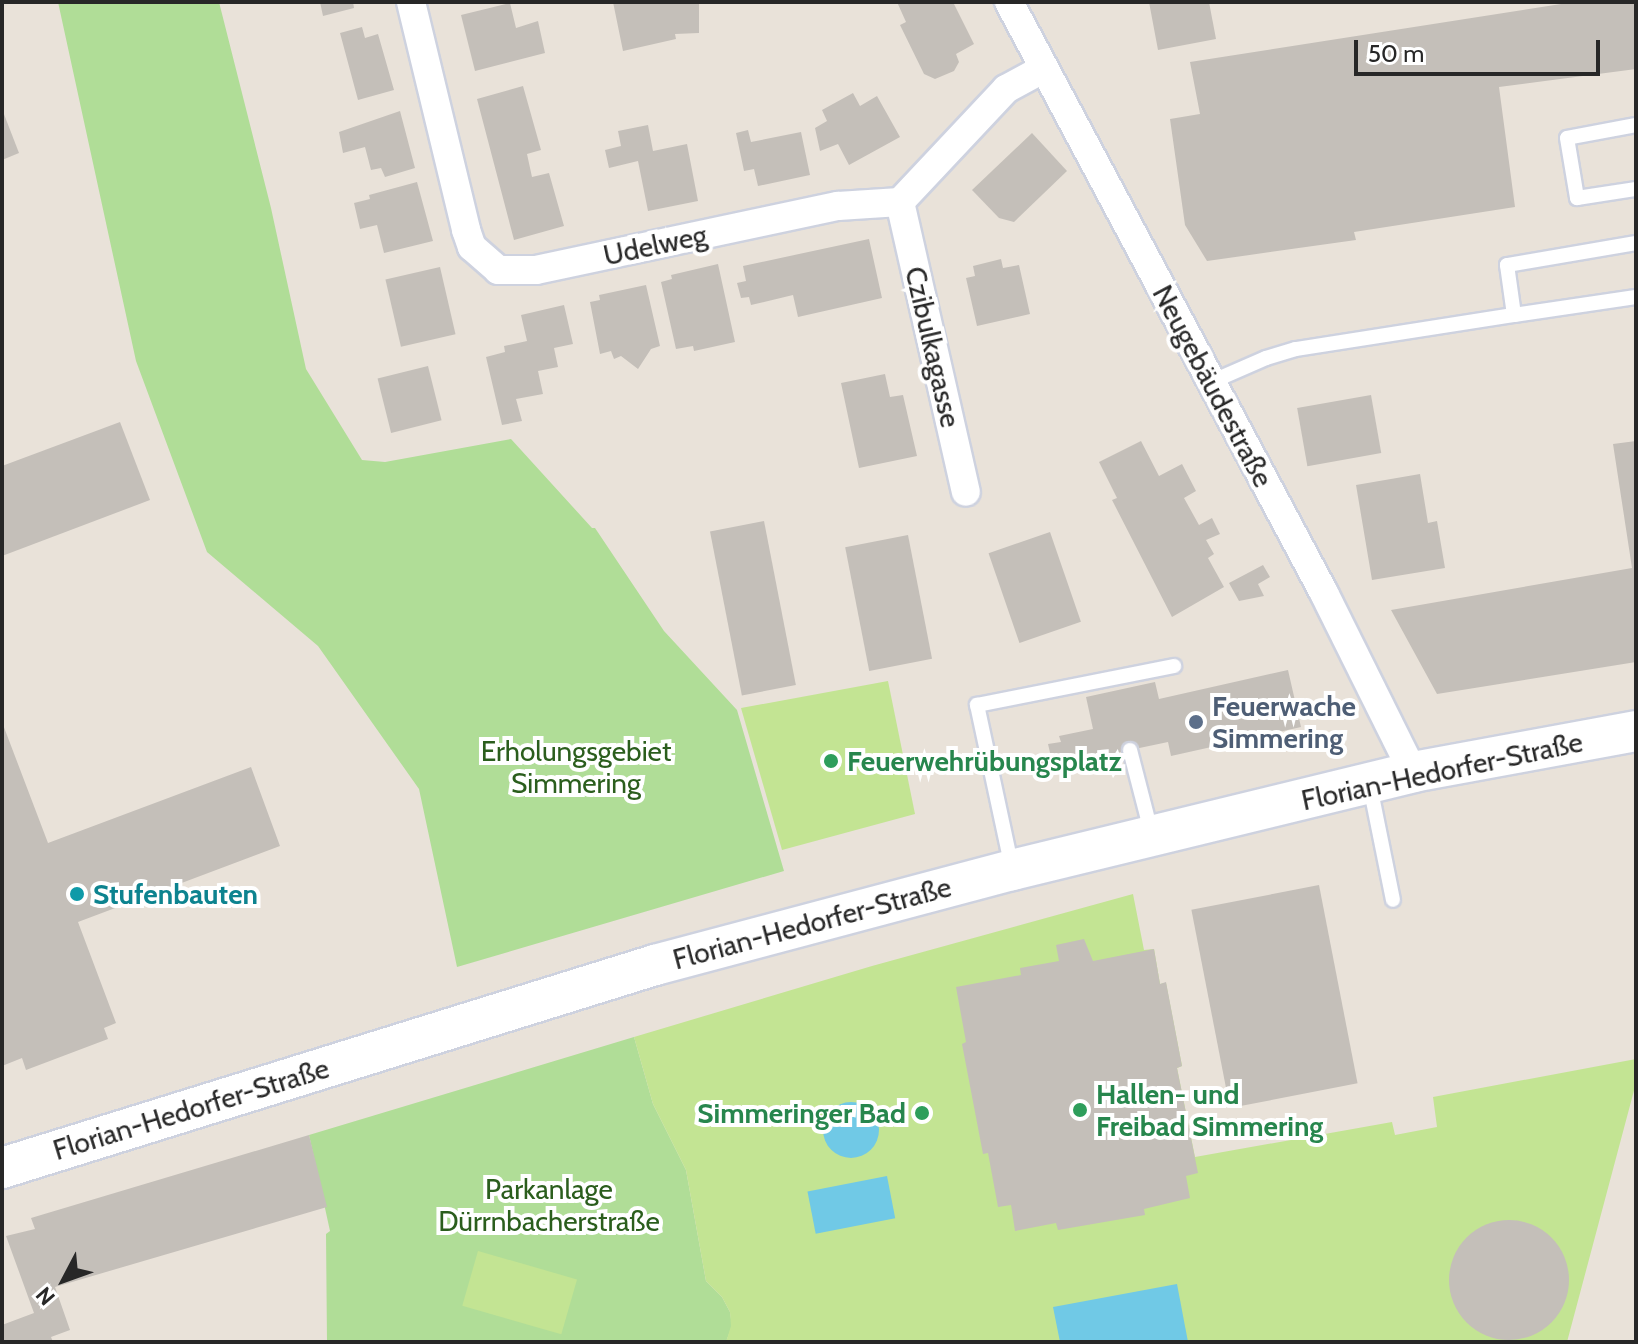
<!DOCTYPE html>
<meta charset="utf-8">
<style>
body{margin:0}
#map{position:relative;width:1638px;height:1344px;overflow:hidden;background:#e9e2d9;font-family:Cabin,sans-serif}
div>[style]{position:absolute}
.green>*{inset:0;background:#b0dd97}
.pitch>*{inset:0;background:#c3e493;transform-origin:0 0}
.water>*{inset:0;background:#70c9e6;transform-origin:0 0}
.round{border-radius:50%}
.building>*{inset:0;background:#c4bfb9;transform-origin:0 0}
.roads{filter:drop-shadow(2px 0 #ced2df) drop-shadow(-2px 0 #ced2df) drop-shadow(0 2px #ced2df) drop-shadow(0 -2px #ced2df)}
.service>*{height:14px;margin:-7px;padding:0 7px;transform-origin:7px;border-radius:7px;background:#fff}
.minor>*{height:28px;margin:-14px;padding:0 14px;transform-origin:14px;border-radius:14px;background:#fff}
.secondary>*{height:40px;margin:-20px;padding:0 20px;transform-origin:20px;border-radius:20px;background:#fff}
.dots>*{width:22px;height:22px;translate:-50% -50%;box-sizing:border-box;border:4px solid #fff;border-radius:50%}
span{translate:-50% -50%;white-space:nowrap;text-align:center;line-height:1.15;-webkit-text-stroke:8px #fff;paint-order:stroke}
.street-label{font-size:28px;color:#272727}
.service-label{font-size:28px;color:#4e5e75;font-weight:700}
.left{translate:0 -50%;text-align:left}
.park-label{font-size:28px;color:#2b5e1d}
.leisure-label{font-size:28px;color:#27864d;font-weight:700}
.right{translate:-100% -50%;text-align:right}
.culture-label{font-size:28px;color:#0d838f;font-weight:700}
.frame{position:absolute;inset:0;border:4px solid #272727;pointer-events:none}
.north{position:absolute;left:24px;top:1240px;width:80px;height:80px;-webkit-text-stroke:6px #fff;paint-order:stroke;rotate:229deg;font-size:22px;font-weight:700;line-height:32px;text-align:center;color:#272727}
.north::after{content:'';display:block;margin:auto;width:28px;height:36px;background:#272727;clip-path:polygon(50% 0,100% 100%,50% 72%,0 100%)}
.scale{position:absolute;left:1354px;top:40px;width:246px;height:36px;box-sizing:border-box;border:4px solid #272727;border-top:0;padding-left:10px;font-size:24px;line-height:28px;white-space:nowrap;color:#272727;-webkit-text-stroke:6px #fff;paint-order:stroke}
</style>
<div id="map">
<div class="green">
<i style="clip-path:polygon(58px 2px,219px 2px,271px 208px,306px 369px,362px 460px,385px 462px,511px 439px,592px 528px,595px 528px,664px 631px,737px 710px,784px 871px,457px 967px,419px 789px,318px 646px,207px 552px,136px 361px)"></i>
<i style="clip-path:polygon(634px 1037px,653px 1104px,686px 1170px,706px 1281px,722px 1297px,730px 1312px,732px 1326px,726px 1342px,327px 1342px,326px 1234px,330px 1231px,309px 1135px)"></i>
</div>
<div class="pitch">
<i style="clip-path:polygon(888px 681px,915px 814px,782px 850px,741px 708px)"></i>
<i style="clip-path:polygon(1133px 894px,1144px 950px,1154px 949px,1160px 984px,1166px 983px,1182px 1066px,1177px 1068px,1195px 1157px,1392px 1122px,1395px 1135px,1437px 1127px,1433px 1097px,1636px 1059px,1636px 1083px,1567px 1342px,726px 1342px,731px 1326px,730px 1312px,722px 1297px,706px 1281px,686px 1170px,653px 1104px,634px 1037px,872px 966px)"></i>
<i style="left:478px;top:1251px;width:103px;height:57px;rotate:16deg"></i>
</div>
<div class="water">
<i class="round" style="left:823px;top:1102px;width:56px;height:56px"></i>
<i style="left:887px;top:1176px;width:43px;height:81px;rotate:79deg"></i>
<i style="clip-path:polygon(1177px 1284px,1188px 1342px,1060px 1342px,1053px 1307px)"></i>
</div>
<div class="building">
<i style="clip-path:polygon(320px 2px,353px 2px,354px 8px,323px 16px)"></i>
<i style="clip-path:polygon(613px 2px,699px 2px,699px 33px,675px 34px,676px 39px,623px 51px)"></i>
<i style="clip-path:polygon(897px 2px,953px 2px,974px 44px,956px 54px,959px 62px,954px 71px,935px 79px,924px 74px,900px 25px,906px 22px)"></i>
<i style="clip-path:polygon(1149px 2px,1209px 2px,1216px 39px,1158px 50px)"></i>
<i style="clip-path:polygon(1574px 2px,1636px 2px,1636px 69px,1499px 87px,1515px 207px,1354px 232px,1356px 240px,1207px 261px,1185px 225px,1170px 119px,1200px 114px,1190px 62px)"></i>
<i style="clip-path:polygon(510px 3px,516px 28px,538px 21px,545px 53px,475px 71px,461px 15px)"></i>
<i style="clip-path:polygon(362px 27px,365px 38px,378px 34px,394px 90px,358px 100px,340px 33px)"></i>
<i style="clip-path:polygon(523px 86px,541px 150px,527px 154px,532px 177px,549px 173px,564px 226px,514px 240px,477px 99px)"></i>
<i style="clip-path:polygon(853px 93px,860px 106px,877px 96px,900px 137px,849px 165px,838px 144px,820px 151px,815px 128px,827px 121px,822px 110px)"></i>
<i style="clip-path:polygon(2px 109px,19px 153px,2px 160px)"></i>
<i style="clip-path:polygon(400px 111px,415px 168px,385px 177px,381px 168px,371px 170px,365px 147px,343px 153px,339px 132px)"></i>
<i style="clip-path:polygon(648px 125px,653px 151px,687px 144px,698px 201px,648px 211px,638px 161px,609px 168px,605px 150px,621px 146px,618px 131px)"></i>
<i style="clip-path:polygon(748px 130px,751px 142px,801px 132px,810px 175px,758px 186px,754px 169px,744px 171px,736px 133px)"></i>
<i style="clip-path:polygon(1032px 133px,1067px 171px,1014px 222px,999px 218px,972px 190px)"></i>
<i style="clip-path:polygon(417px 182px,433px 241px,384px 253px,377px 225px,360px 229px,354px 203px,370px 199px,369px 195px)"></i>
<i style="clip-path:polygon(869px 239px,882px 298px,798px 317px,793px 295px,751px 305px,749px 297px,741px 298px,737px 283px,746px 281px,743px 266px)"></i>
<i style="clip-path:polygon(1001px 259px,1003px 268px,1019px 265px,1030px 314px,977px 326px,966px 278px,975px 276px,973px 266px)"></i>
<i style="clip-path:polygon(718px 264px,735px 342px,694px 351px,693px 346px,676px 349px,661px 282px,672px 279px,671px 275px)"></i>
<i style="left:440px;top:267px;width:69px;height:56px;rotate:77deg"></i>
<i style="clip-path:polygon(646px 285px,660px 346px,651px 349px,638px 369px,621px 356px,614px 359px,611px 351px,600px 354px,590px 302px,600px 300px,599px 295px)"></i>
<i style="clip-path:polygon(564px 305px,573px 344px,554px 348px,558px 367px,538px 371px,543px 394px,516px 399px,522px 421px,502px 425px,486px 357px,505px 352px,504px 346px,527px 341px,521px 315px)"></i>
<i style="left:428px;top:366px;width:56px;height:52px;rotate:76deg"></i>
<i style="clip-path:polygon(885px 374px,890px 397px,903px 395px,917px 456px,859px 468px,841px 383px)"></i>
<i style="left:1371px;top:395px;width:59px;height:75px;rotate:80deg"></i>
<i style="clip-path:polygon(120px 422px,150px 500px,2px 556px,2px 466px)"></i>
<i style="clip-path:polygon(1141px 441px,1159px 476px,1182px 464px,1196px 491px,1184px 498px,1199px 525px,1212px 518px,1220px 534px,1206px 540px,1214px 554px,1208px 558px,1224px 587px,1172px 617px,1112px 500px,1117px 498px,1099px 462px)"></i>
<i style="clip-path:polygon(1636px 441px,1636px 662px,1437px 694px,1391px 610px,1632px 568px,1613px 444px)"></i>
<i style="clip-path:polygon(1420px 474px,1428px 523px,1437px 521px,1445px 568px,1372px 580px,1356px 485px)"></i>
<i style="left:764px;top:521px;width:167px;height:55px;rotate:79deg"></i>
<i style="left:1050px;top:532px;width:95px;height:65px;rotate:71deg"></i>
<i style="left:908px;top:535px;width:126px;height:64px;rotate:79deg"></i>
<i style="clip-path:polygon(1263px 565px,1270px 577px,1258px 584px,1264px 596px,1239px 601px,1229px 583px)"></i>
<i style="clip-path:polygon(1288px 670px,1301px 727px,1171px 756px,1168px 742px,1068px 763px,1070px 770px,1055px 774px,1048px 744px,1061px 742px,1059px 736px,1093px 729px,1086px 697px,1155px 682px,1159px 699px)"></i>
<i style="clip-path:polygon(2px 722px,48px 843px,251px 767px,280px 846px,78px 922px,116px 1023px,104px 1028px,108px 1039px,26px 1070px,22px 1058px,2px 1066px)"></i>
<i style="left:1319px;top:885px;width:202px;height:130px;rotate:79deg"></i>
<i style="clip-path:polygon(1084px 939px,1093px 961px,1154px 949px,1160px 984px,1166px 982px,1182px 1066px,1177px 1068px,1198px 1173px,1186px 1176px,1190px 1198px,1144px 1209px,1145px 1215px,1058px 1230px,1056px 1223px,1015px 1231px,1011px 1205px,998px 1207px,988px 1153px,983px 1154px,962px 1044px,966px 1042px,956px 987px,1021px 975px,1020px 968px,1059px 961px,1056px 945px)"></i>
<i style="clip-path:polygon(309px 1135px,327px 1207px,55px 1287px,70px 1330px,51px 1337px,53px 1342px,2px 1342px,2px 1325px,34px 1313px,6px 1236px,35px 1229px,31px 1218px)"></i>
<i class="round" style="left:1449px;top:1220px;width:120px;height:120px"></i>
</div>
<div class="roads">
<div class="service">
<i style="left:1636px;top:125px;width:70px;rotate:169.3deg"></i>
<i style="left:1567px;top:138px;width:61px;rotate:80.5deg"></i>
<i style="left:1577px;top:198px;width:60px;rotate:-8.7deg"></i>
<i style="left:1636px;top:243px;width:131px;rotate:170.3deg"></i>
<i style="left:1507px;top:265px;width:50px;rotate:82deg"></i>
<i style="left:1514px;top:315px;width:123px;rotate:-8.4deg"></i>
<i style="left:1211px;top:382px;width:60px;rotate:-23.6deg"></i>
<i style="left:1266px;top:358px;width:31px;rotate:-17deg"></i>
<i style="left:1296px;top:349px;width:221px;rotate:-8.9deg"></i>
<i style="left:1130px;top:750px;width:88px;rotate:75.5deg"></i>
<i style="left:1370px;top:786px;width:116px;rotate:78.6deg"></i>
<i style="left:1012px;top:868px;width:167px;rotate:-102.1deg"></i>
<i style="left:977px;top:705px;width:201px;rotate:-11.2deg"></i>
</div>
<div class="minor">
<i style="left:411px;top:2px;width:235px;rotate:76.4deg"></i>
<i style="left:466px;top:230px;width:18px;rotate:71deg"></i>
<i style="left:472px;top:247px;width:35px;rotate:41deg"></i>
<i style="left:498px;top:270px;width:38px"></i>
<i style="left:536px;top:270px;width:309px;rotate:-12deg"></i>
<i style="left:838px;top:206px;width:62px;rotate:-3.7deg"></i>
<i style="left:900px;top:202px;width:155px;rotate:-46.8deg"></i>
<i style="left:1006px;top:89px;width:42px;rotate:-28.4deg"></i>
<i style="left:1009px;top:2px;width:670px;rotate:61.94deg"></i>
<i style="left:1324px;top:593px;width:200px;rotate:63.6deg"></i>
<i style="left:900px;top:202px;width:297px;rotate:77.2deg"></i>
</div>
<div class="secondary">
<i style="left:2px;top:1168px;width:684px;rotate:-17.27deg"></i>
<i style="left:655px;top:965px;width:369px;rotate:-14.9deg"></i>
<i style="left:1012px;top:870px;width:413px;rotate:-13.7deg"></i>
<i style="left:1413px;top:772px;width:227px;rotate:-10.4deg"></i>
</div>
</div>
<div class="dots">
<i style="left:1196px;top:722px;background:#5c6f8a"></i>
<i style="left:831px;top:761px;background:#2e9e5b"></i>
<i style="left:77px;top:894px;background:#0f9aa8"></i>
<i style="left:1080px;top:1110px;background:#2e9e5b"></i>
<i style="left:922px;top:1113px;background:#2e9e5b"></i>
</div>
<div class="street-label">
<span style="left:655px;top:245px;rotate:-12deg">Udelweg</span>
<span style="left:933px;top:347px;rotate:77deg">Czibulkagasse</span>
<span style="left:1213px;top:386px;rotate:62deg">Neugebäudestraße</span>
<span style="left:1442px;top:771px;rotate:-12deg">Florian-Hedorfer-Straße</span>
<span style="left:812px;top:923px;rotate:-15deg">Florian-Hedorfer-Straße</span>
<span style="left:191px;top:1109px;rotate:-17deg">Florian-Hedorfer-Straße</span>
</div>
<div class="service-label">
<span class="left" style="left:1212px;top:722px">Feuerwache<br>Simmering</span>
</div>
<div class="park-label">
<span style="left:576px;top:767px">Erholungsgebiet<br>Simmering</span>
<span style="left:549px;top:1205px">Parkanlage<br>Dürrnbacherstraße</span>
</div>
<div class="leisure-label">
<span class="left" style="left:847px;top:761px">Feuerwehrübungsplatz</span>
<span class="left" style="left:1096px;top:1110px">Hallen- und<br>Freibad Simmering</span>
<span class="right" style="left:906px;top:1113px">Simmeringer Bad</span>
</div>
<div class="culture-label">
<span class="left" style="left:93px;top:894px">Stufenbauten</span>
</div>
<div class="frame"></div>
<div class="north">N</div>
<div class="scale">50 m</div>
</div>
